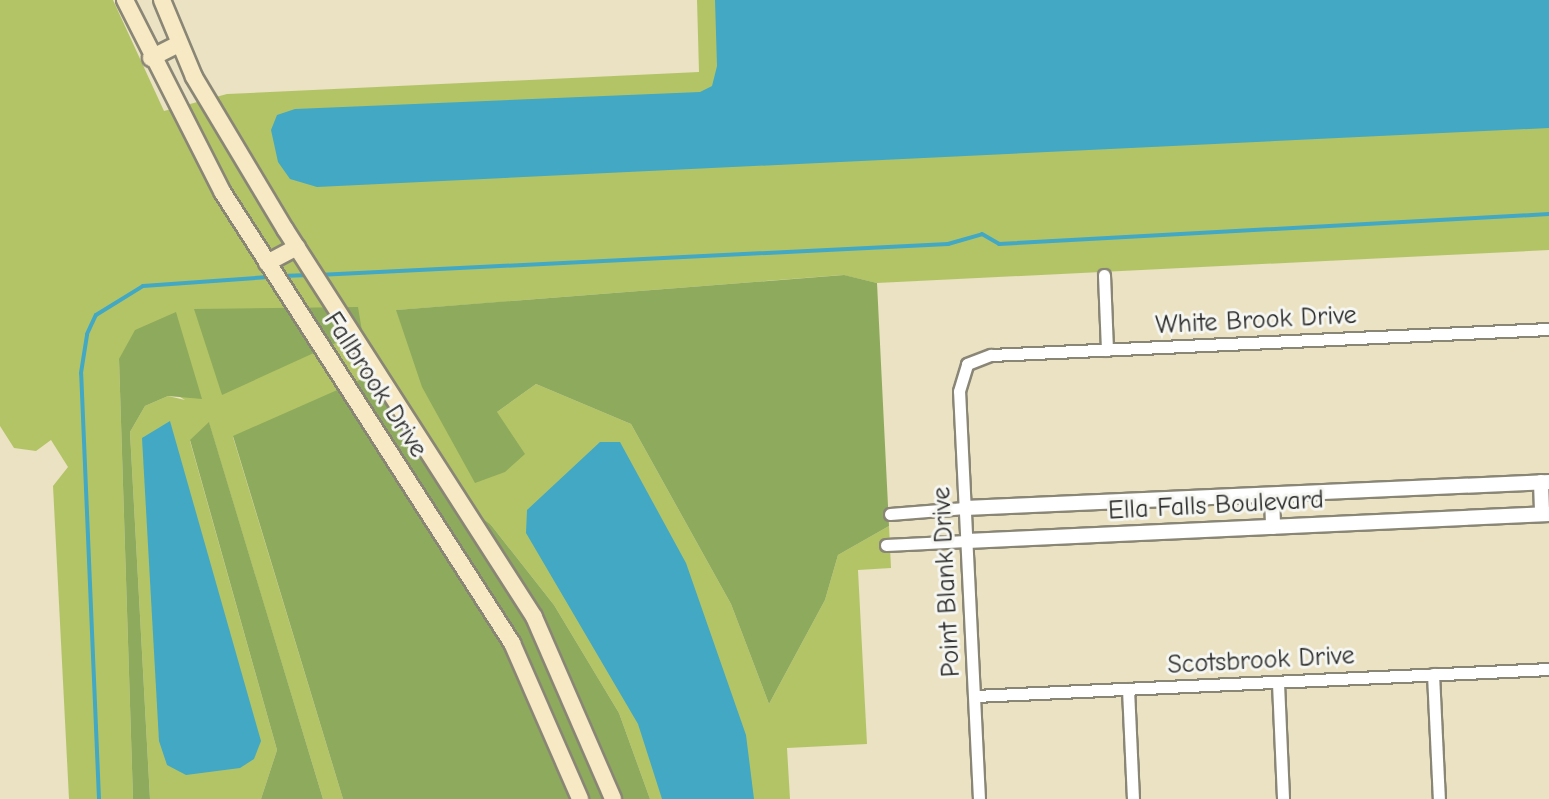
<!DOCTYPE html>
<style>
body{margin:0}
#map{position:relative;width:1549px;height:799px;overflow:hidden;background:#eae2c2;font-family:"Comic Neue",sans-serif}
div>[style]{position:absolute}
.green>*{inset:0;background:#b3c467}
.forest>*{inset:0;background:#8eaa5c}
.water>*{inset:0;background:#43a8c3}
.stream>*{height:4px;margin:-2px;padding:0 2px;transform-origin:2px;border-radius:2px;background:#43a8c3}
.roads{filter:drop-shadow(2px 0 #8a8676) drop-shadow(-2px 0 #8a8676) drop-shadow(0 2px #8a8676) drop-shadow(0 -2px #8a8676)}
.minor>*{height:11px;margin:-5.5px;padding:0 5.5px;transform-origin:5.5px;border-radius:5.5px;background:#fff}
.tertiary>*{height:14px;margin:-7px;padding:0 7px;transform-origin:7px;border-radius:7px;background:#fff}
.secondary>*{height:16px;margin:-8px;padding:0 8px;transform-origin:8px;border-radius:8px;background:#f7e9c3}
span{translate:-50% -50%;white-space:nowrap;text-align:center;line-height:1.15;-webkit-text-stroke:6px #f6f6f2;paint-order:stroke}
.street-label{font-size:26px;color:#2b2b2b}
</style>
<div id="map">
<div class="green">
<i style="clip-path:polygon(0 0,113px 0,164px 111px,227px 94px,699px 72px,697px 0,1549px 0,1549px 250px,877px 283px,843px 275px,397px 310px,497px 412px,536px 384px,631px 424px,731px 604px,769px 704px,825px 600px,838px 555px,889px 526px,891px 568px,858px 570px,867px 744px,787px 748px,790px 799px,650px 799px,619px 713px,554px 605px,491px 525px,233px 437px,343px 799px,323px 799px,209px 423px,190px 441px,277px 750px,261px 799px,150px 799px,130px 432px,145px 406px,168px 396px,185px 400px,119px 359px,133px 799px,69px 799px,53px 486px,68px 467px,51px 440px,36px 451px,14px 448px,0 426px)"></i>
</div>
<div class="forest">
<i style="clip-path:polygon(844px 275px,877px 283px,889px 526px,838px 555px,825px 600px,769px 704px,731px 604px,631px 424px,536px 384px,497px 412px,525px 454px,505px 472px,475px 483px,422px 387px,396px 310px)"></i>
<i style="clip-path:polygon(358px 307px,362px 331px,222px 395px,194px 309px)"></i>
<i style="clip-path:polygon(176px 312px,202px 399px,168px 396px,145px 406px,130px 432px,150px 799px,133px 799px,119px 359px,135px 330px)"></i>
<i style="clip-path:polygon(378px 372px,448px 492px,491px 525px,554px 605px,619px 713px,650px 799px,343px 799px,233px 436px)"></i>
<i style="clip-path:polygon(209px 422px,323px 799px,261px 799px,277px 750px,190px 440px)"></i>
</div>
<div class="water">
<i style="clip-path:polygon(715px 0,1549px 0,1549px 128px,317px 187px,290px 179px,278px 162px,271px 130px,277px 115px,295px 109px,700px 92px,712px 86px,717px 66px)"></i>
<i style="clip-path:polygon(170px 421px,261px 741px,254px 759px,240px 768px,186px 775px,167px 765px,159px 741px,142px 438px)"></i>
<i style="clip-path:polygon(600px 442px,620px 442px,686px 563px,746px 735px,754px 799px,662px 799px,638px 724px,526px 533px,527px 510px)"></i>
</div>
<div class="stream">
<i style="left:318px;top:275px;width:631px;rotate:-2.82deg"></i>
<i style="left:948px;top:244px;width:35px;rotate:-16deg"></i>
<i style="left:982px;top:234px;width:20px;rotate:30deg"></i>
<i style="left:999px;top:244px;width:551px;rotate:-3.12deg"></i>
<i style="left:282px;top:276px;width:27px;rotate:-2deg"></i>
<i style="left:99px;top:799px;width:426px;rotate:-92.4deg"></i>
<i style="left:81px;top:373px;width:39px;rotate:-81deg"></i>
<i style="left:87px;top:334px;width:21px;rotate:-65deg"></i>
<i style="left:96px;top:315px;width:55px;rotate:-31.7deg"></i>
<i style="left:143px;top:286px;width:126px;rotate:-4.1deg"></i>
</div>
<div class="roads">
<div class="minor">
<i style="left:1104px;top:275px;width:75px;rotate:87.7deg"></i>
<i style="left:890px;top:514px;width:75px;rotate:-4.6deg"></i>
<i style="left:886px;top:545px;width:81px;rotate:-2.8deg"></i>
<i style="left:1433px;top:674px;width:125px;rotate:87.3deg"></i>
<i style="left:1278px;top:683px;width:116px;rotate:87.5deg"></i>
<i style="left:1128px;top:689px;width:110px;rotate:87.4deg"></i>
<i style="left:975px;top:696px;width:575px;rotate:-2.69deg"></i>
<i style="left:979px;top:799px;width:408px;rotate:-92.8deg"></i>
<i style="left:959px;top:391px;width:28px;rotate:-73deg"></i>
<i style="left:967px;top:364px;width:26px;rotate:-21deg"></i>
<i style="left:991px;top:355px;width:559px;rotate:-2.67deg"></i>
</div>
<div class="tertiary">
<i style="left:1541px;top:482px;width:32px;rotate:88deg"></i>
<i style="left:1272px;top:496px;width:31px;rotate:88deg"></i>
<i style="left:965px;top:508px;width:585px;rotate:-2.55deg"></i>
<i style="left:967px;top:541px;width:583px;rotate:-2.66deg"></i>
</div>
<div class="secondary">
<i style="left:125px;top:0;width:216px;rotate:63.1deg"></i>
<i style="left:223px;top:193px;width:535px;rotate:57.29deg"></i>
<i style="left:512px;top:643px;width:170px;rotate:66.4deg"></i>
<i style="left:162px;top:0;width:83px;rotate:67.4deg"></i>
<i style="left:194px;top:77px;width:177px;rotate:59.1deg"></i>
<i style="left:285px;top:229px;width:461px;rotate:57.3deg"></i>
<i style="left:534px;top:617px;width:198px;rotate:66.5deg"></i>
<i style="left:151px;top:58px;width:31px;rotate:-27deg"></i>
<i style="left:267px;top:263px;width:34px;rotate:-28deg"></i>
</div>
</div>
<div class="street-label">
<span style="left:1256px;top:321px;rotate:-3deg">White Brook Drive</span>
<span style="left:375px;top:385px;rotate:57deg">Fallbrook Drive</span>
<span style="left:1216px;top:506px;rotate:-3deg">Ella Falls Boulevard</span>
<span style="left:947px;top:582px;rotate:-93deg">Point Blank Drive</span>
<span style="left:1261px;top:661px;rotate:-3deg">Scotsbrook Drive</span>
</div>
</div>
